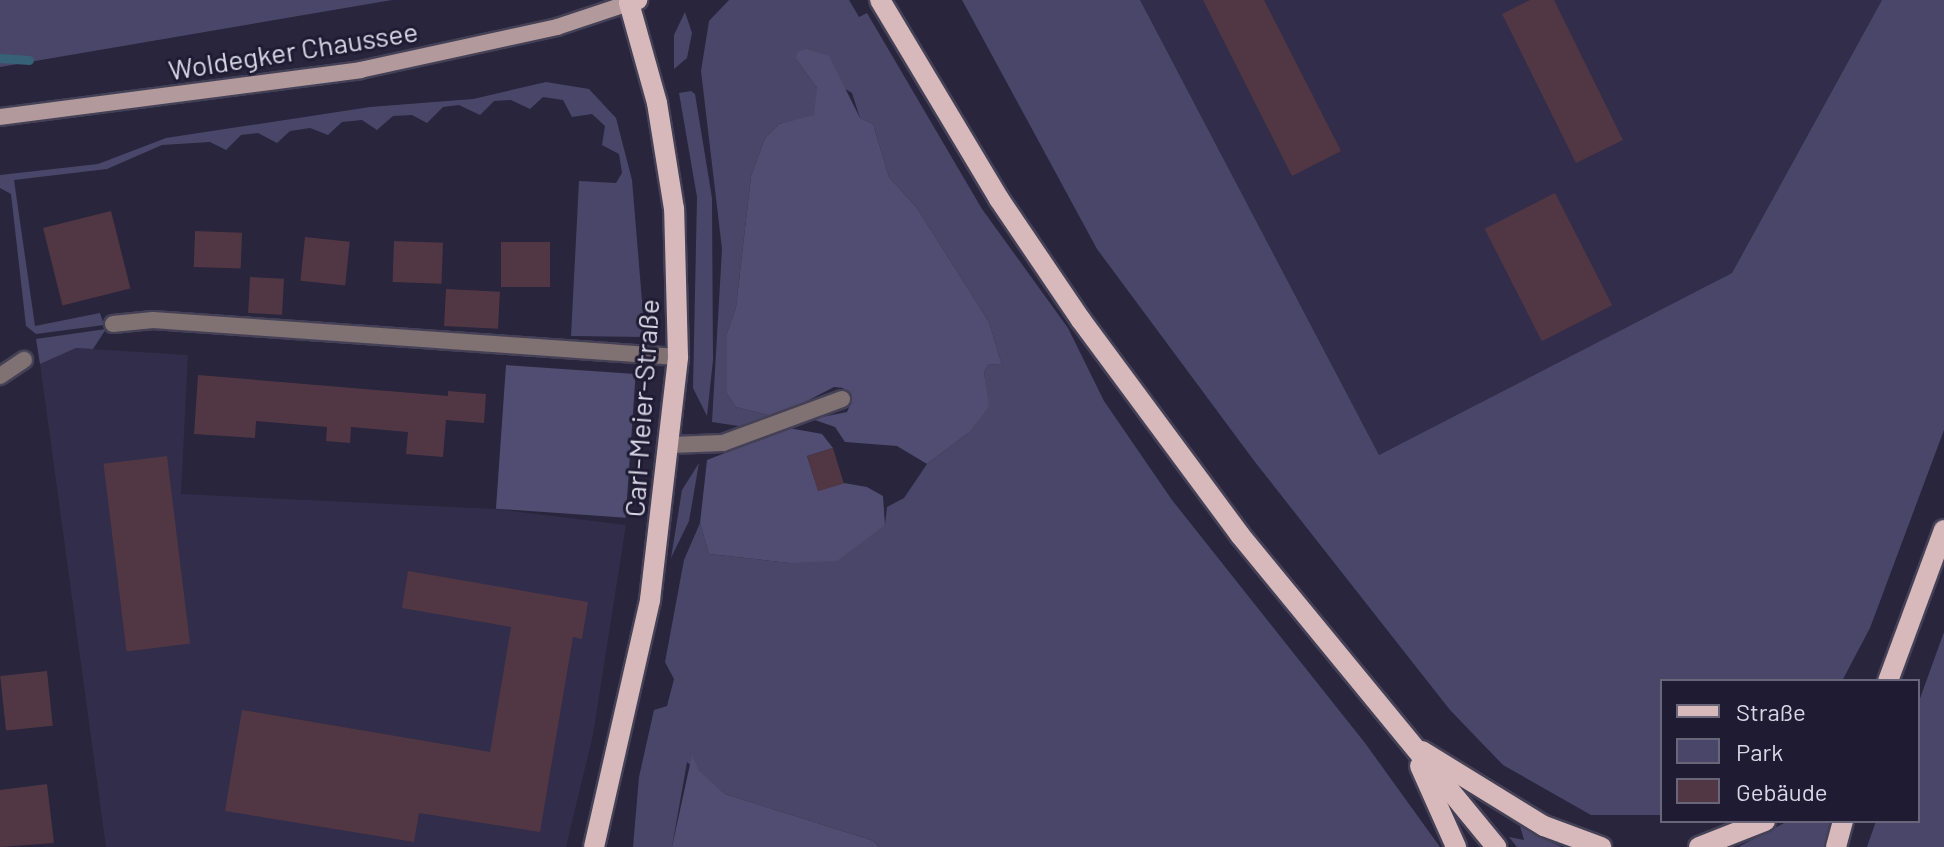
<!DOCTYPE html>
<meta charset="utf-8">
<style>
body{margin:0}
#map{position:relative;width:1944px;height:847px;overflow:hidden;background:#28253c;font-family:Barlow,sans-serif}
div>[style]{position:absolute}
.built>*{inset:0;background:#312d4a}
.green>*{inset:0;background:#4a4669}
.forest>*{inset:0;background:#514c71;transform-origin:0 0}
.stream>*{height:9px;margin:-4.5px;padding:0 4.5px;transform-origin:4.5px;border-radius:4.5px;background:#366177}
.building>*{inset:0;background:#513744;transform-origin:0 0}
.roads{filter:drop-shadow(2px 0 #444157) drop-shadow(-2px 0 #444157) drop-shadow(0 2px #444157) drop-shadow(0 -2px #444157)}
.lane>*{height:16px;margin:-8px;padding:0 8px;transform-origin:8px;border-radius:8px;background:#807172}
.street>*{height:16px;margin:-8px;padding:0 8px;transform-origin:8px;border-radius:8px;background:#807172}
.secondary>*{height:16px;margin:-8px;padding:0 8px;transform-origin:8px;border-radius:8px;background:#b2999b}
.primary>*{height:20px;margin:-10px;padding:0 10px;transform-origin:10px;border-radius:10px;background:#d8b9bb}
span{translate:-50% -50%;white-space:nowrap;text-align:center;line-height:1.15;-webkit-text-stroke:6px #1f1b32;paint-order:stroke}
.street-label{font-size:28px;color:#d8d7e6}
.legend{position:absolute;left:1660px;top:679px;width:260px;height:144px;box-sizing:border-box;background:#1f1b32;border:2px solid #69667a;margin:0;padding:10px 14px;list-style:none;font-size:24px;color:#d8d7e6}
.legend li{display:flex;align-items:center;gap:16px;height:40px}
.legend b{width:40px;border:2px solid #69667a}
</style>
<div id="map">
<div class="built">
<i style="clip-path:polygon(1140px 0,1882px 0,1732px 273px,1379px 455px)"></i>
<i style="clip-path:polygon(76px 348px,188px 355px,181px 494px,496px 509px,626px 525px,593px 735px,566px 847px,106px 847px,40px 364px)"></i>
</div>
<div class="green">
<i style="clip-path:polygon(0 0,392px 0,0 67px)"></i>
<i style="clip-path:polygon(729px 0,849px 0,859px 17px,867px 13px,982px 209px,1068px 328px,1104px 401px,1172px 500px,1365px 743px,1440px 847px,880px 847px,871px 840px,725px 794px,687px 762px,672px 847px,633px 847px,639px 777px,654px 710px,667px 706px,674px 679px,665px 662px,684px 560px,700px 523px,709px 554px,790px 563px,885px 525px,887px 507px,904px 498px,927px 464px,971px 431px,988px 406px,984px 372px,989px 364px,1002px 365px,989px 322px,917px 208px,889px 177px,873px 124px,860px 118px,852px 93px,796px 59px,817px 88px,819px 102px,814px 116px,779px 124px,765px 138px,751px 176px,736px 307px,727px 333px,727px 394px,736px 407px,776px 417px,745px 427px,712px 422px,722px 249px,701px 71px,709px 21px)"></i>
<i style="clip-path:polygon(962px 0,1140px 0,1379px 455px,1732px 273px,1882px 0,1944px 0,1944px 430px,1870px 628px,1842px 681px,1662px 681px,1662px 815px,1591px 815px,1503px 765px,1450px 710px,1255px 462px,1097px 249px)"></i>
<i style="clip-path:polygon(685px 12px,692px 33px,687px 58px,674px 69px,674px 35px)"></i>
<i style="clip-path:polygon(546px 82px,589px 89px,616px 118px,632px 180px,645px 337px,571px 336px,579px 181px,616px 183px,622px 173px,619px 154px,602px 145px,605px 126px,592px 114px,572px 117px,563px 100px,543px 97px,530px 109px,511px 100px,494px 101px,480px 115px,459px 105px,443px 107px,427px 123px,412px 115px,393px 116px,377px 130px,362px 120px,342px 122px,328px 135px,310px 128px,290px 131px,277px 143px,258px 133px,241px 135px,226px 150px,210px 142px,162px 145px,107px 169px,14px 180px,35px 326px,100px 313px,104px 325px,36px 334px,26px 326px,11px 194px,0 188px,0 175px,98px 164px,166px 138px,370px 107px,473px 99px)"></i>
<i style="clip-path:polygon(691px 91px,695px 94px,712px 198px,713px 360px,707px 416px,693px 388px,697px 197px,679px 93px)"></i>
<i style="clip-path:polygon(106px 329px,93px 349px,76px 348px,40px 364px,36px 339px)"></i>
<i style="clip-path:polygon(699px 463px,689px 521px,671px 558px,682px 490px)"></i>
<i style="clip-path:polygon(1944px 632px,1944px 847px,1867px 847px,1876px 821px,1918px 821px,1918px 704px)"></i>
<i style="clip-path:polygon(1788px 821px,1830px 821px,1824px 847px,1738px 847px)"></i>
<i style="clip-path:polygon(1520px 826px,1540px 837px,1562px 847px,1517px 847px,1509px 837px,1524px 840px)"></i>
</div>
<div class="forest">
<i style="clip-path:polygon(806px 49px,829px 56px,860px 118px,873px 124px,889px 177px,917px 208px,989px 322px,1002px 365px,989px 364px,984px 372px,989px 406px,971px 431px,927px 464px,897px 446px,845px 442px,835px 427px,812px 419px,847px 412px,851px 403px,843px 388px,834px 387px,776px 417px,736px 407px,727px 394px,727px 333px,736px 307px,751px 176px,765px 138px,779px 124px,814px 115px,817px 88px,796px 59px,797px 52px)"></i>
<i style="left:506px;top:365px;width:130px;height:144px;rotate:4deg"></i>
<i style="clip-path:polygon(789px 428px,822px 434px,833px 448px,807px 456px,818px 490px,844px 483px,867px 487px,883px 496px,885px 525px,837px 561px,790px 563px,709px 554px,700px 523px,707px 460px)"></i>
<i style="clip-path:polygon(692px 755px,699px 771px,725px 794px,871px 840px,880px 847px,672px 847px)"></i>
</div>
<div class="stream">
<i style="left:0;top:58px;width:29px;rotate:4deg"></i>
</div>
<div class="building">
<i style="clip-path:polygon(1203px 0,1264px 0,1341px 151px,1292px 176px)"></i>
<i style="clip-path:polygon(1530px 0,1554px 0,1623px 140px,1576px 163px,1502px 14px)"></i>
<i style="left:1555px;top:193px;width:126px;height:79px;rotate:63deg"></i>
<i style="left:111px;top:211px;width:80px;height:70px;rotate:76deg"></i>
<i style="left:195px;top:231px;width:47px;height:36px;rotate:2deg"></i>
<i style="left:305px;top:237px;width:45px;height:44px;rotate:6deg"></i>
<i style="left:394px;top:241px;width:49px;height:41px;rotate:2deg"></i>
<i style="left:501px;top:242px;width:49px;height:45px"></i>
<i style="left:250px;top:277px;width:34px;height:36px;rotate:3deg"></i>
<i style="left:446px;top:289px;width:54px;height:37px;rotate:3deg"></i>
<i style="clip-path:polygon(198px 375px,448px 396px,448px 391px,486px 394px,484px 423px,446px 420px,443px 457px,406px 454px,408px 432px,351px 427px,350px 443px,326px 441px,327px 427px,256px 421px,255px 438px,194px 434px)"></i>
<i style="left:833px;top:448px;width:37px;height:27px;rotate:73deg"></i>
<i style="left:167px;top:456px;width:189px;height:64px;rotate:83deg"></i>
<i style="clip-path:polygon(408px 571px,588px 602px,582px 639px,573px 637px,540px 832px,419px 813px,414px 842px,225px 811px,242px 710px,490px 752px,511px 627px,402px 608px)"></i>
<i style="left:47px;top:671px;width:55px;height:47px;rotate:84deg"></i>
<i style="clip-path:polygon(47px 784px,54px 843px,0 847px,0 790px)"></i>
</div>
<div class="roads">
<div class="lane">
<i style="left:671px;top:445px;width:52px;rotate:-2.2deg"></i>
<i style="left:723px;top:443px;width:127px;rotate:-20.3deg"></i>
</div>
<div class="street">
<i style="left:113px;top:324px;width:40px;rotate:-5.7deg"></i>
<i style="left:153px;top:320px;width:526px;rotate:4.03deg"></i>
<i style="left:0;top:376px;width:29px;rotate:-34deg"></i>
</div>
<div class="secondary">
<i style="left:0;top:117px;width:363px;rotate:-7.4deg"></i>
<i style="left:360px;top:70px;width:202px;rotate:-12.3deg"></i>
<i style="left:557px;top:27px;width:76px;rotate:-18.4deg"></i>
</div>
<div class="primary">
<i style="left:880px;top:0;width:232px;rotate:59.1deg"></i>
<i style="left:999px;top:199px;width:146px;rotate:55.9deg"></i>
<i style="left:1081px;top:320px;width:267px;rotate:53.5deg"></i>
<i style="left:1240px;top:535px;width:404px;rotate:50.6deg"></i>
<i style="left:1888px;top:681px;width:161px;rotate:-69.7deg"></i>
<i style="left:1422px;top:751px;width:143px;rotate:31.6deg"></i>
<i style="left:1544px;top:826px;width:61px;rotate:20.2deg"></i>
<i style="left:1420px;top:766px;width:89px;rotate:66deg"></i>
<i style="left:594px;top:847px;width:253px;rotate:-77.2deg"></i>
<i style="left:650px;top:600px;width:245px;rotate:-83.4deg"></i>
<i style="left:678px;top:357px;width:148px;rotate:-91.5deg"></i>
<i style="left:674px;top:209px;width:107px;rotate:-99.1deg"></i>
<i style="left:657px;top:103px;width:104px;rotate:-105.6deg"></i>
<i style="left:629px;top:3px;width:9px;rotate:-21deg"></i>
<i style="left:1699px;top:847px;width:71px;rotate:-21.5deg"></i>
<i style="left:1836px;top:847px;width:27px;rotate:-75deg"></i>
</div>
</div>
<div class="street-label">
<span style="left:293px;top:50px;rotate:-9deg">Woldegker Chaussee</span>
<span style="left:641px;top:408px;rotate:-86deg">Carl-Meier-Straße</span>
</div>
<ul class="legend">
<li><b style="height:10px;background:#d8b9bb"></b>Straße</li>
<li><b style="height:22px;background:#4a4669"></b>Park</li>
<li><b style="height:22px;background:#513744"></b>Gebäude</li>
</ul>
</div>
